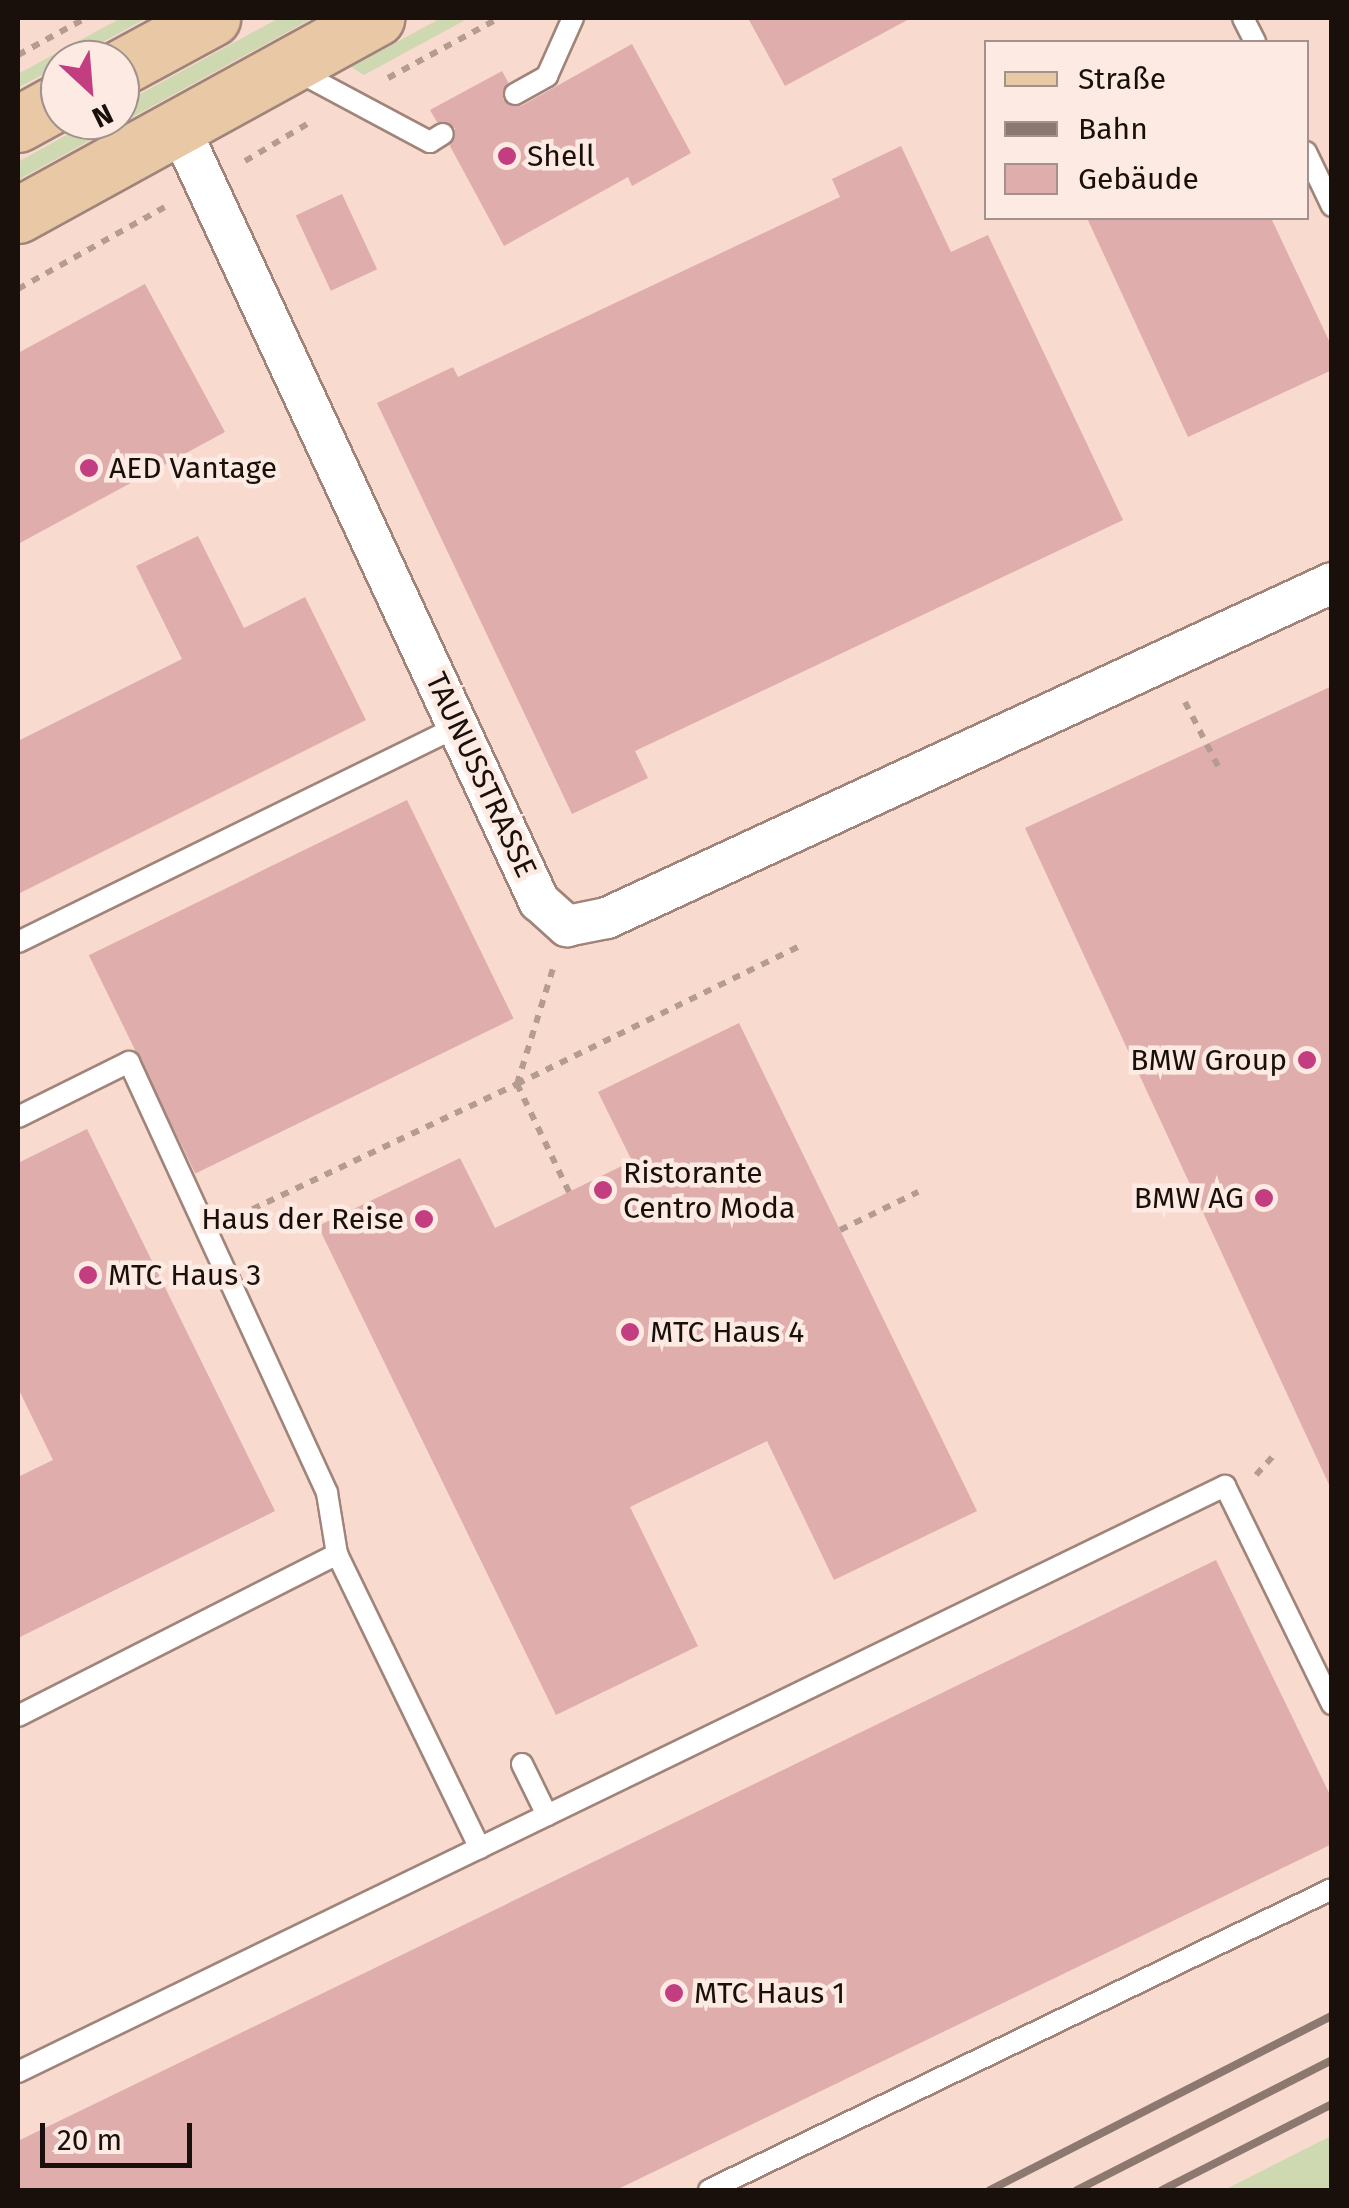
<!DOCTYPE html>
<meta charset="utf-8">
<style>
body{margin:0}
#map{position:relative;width:1349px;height:2208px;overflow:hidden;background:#f9dacf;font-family:"Fira Sans",sans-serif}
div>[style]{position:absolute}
.green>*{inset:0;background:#ced9b2}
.building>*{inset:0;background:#deadac;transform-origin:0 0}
.path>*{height:6px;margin-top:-3px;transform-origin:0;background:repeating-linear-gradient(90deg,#b59c93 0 8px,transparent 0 16px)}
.roads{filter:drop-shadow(2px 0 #a0847a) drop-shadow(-2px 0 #a0847a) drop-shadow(0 2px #a0847a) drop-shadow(0 -2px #a0847a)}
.lane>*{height:20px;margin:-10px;padding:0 10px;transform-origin:10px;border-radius:10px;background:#fff}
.street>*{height:40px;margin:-20px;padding:0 20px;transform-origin:20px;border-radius:20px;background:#fff}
.primary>*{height:55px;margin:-27.5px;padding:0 27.5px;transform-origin:27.5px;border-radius:27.5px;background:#e9c8a5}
.rail>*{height:8px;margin:-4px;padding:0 4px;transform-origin:4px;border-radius:4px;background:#8d7870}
.dots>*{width:28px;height:28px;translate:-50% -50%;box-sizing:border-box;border:5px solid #fdeae3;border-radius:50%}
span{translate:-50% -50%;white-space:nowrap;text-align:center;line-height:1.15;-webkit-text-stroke:9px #fdeae3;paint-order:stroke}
.poi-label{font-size:30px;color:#190f0b}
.left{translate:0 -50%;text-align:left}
.right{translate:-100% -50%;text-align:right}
.street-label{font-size:30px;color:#190f0b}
.frame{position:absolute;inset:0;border:20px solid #190f0b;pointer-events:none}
.legend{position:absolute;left:984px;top:40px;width:325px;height:180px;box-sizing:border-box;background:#fdeae3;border:2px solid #a2928d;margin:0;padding:12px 18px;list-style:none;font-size:30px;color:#190f0b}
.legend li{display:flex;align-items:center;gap:20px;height:50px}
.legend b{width:50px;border:2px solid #a2928d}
.north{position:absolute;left:40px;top:40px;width:100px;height:100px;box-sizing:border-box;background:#fdeae3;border:2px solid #a2928d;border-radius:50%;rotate:154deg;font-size:28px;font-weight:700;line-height:40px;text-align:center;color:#190f0b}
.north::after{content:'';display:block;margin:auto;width:35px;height:45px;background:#c33e80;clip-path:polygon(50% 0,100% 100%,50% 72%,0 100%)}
.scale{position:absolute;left:40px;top:2123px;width:152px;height:45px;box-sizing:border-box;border:5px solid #190f0b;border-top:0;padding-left:12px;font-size:30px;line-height:35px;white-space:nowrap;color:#190f0b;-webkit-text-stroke:8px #fdeae3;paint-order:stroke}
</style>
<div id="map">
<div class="green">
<i style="clip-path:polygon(121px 18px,147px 18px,18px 88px,18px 74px)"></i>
<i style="clip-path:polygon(279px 18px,313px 18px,18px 180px,18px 162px,93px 120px,120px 120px,120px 105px)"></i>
<i style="clip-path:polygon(441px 18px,469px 18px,364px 75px,351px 67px)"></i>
<i style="clip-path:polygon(1331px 2136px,1331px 2190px,1224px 2190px)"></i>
</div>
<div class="building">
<i style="clip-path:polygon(748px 18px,911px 18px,785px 86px)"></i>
<i style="clip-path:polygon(632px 44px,691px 153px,632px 186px,628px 177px,504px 246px,450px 146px,455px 128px,437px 122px,430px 110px,502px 71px,508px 82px,503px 100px,521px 106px)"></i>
<i style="clip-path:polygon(901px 146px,951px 252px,988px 235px,1123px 520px,635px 751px,648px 778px,572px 814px,377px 403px,453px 367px,458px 377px,840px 197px,832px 179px)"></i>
<i style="left:342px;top:194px;width:83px;height:51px;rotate:65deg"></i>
<i style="clip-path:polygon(1087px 218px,1271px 218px,1332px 347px,1332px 370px,1188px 437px)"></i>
<i style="clip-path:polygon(145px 284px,225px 432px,18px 544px,18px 353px)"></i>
<i style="clip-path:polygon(198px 536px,244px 628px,305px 597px,366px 720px,18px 894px,18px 741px,182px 659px,136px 566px)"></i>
<i style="clip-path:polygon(1332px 686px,1332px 1491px,1025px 828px)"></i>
<i style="left:407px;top:800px;width:243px;height:354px;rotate:64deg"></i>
<i style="clip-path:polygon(739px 1023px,977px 1511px,834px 1580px,767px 1441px,630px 1507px,698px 1646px,556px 1715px,318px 1226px,460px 1158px,495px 1228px,632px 1161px,598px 1092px)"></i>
<i style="clip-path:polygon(87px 1129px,275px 1511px,18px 1638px,18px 1477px,53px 1460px,18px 1388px,18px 1163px)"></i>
<i style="clip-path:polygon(1216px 1560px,1332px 1799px,1332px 1844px,616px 2190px,18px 2190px,18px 2141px)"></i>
</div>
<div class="path">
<i style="left:18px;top:55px;width:77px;rotate:-28.6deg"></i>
<i style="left:388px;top:78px;width:126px;rotate:-28.4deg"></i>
<i style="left:245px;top:161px;width:78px;rotate:-30.8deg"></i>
<i style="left:18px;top:289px;width:168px;rotate:-29.2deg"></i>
<i style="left:1185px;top:702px;width:79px;rotate:62.8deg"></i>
<i style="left:569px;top:1192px;width:120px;rotate:-115.7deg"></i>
<i style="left:517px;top:1084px;width:313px;rotate:-26deg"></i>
<i style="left:238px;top:1216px;width:309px;rotate:-25.3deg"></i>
<i style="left:517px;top:1084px;width:125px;rotate:-72.7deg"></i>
<i style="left:840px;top:1230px;width:87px;rotate:-26deg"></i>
<i style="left:1256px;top:1475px;width:28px;rotate:-48deg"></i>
</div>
<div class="roads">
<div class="lane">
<i style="left:1243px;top:18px;width:27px;rotate:63deg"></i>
<i style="left:295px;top:70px;width:153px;rotate:28.1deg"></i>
<i style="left:430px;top:142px;width:15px;rotate:-32deg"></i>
<i style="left:515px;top:94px;width:37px;rotate:-29deg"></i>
<i style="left:547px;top:76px;width:64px;rotate:-65.9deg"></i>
<i style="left:1306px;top:152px;width:60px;rotate:64.3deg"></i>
<i style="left:18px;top:942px;width:491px;rotate:-26.1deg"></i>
<i style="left:18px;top:1117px;width:124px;rotate:-26.4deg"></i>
<i style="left:129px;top:1062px;width:474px;rotate:65.3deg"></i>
<i style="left:327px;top:1493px;width:62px;rotate:80.7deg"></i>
<i style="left:337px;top:1554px;width:327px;rotate:64.1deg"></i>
<i style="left:18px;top:1716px;width:358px;rotate:-26.9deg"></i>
<i style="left:522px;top:1764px;width:57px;rotate:63.9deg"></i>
<i style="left:18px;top:2072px;width:1342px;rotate:-25.9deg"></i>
<i style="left:1225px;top:1486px;width:243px;rotate:63.9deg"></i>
<i style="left:709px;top:2190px;width:692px;rotate:-25.79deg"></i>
</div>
<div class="street">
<i style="left:179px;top:127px;width:854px;rotate:65.06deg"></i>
<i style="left:539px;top:901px;width:38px;rotate:42deg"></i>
<i style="left:567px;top:926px;width:41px;rotate:-11.3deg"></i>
<i style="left:607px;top:918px;width:799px;rotate:-24.8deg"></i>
</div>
<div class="primary">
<i style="left:120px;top:68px;width:105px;rotate:-28.5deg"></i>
<i style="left:18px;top:124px;width:48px;rotate:-28.7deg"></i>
<i style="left:18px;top:215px;width:409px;rotate:-28.8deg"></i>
</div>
</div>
<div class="rail">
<i style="left:990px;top:2190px;width:384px;rotate:-27deg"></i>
<i style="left:1077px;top:2190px;width:286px;rotate:-27deg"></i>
<i style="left:1162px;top:2190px;width:191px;rotate:-26.8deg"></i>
</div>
<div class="dots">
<i style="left:507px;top:156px;background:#c33e80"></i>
<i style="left:89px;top:468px;background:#c33e80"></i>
<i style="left:1307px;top:1060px;background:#c33e80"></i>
<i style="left:603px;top:1190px;background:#c33e80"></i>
<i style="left:1264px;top:1198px;background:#c33e80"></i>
<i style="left:424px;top:1219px;background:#c33e80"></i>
<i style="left:88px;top:1275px;background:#c33e80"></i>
<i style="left:630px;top:1332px;background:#c33e80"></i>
<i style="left:674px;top:1993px;background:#c33e80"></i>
</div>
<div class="poi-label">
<span class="left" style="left:527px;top:156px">Shell</span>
<span class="left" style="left:109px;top:468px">AED Vantage</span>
<span class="right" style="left:1287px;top:1060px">BMW Group</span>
<span class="left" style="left:623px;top:1190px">Ristorante<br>Centro Moda</span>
<span class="right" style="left:1244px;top:1198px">BMW AG</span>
<span class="right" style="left:404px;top:1219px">Haus der Reise</span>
<span class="left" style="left:108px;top:1275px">MTC Haus 3</span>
<span class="left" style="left:650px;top:1332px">MTC Haus 4</span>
<span class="left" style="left:694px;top:1993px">MTC Haus 1</span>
</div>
<div class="street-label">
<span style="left:481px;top:775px;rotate:65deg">TAUNUSSTRASSE</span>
</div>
<div class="frame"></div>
<ul class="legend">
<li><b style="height:12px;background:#e9c8a5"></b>Straße</li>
<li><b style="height:12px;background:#8d7870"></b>Bahn</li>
<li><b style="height:28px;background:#deadac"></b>Gebäude</li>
</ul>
<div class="north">N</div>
<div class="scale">20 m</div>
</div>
